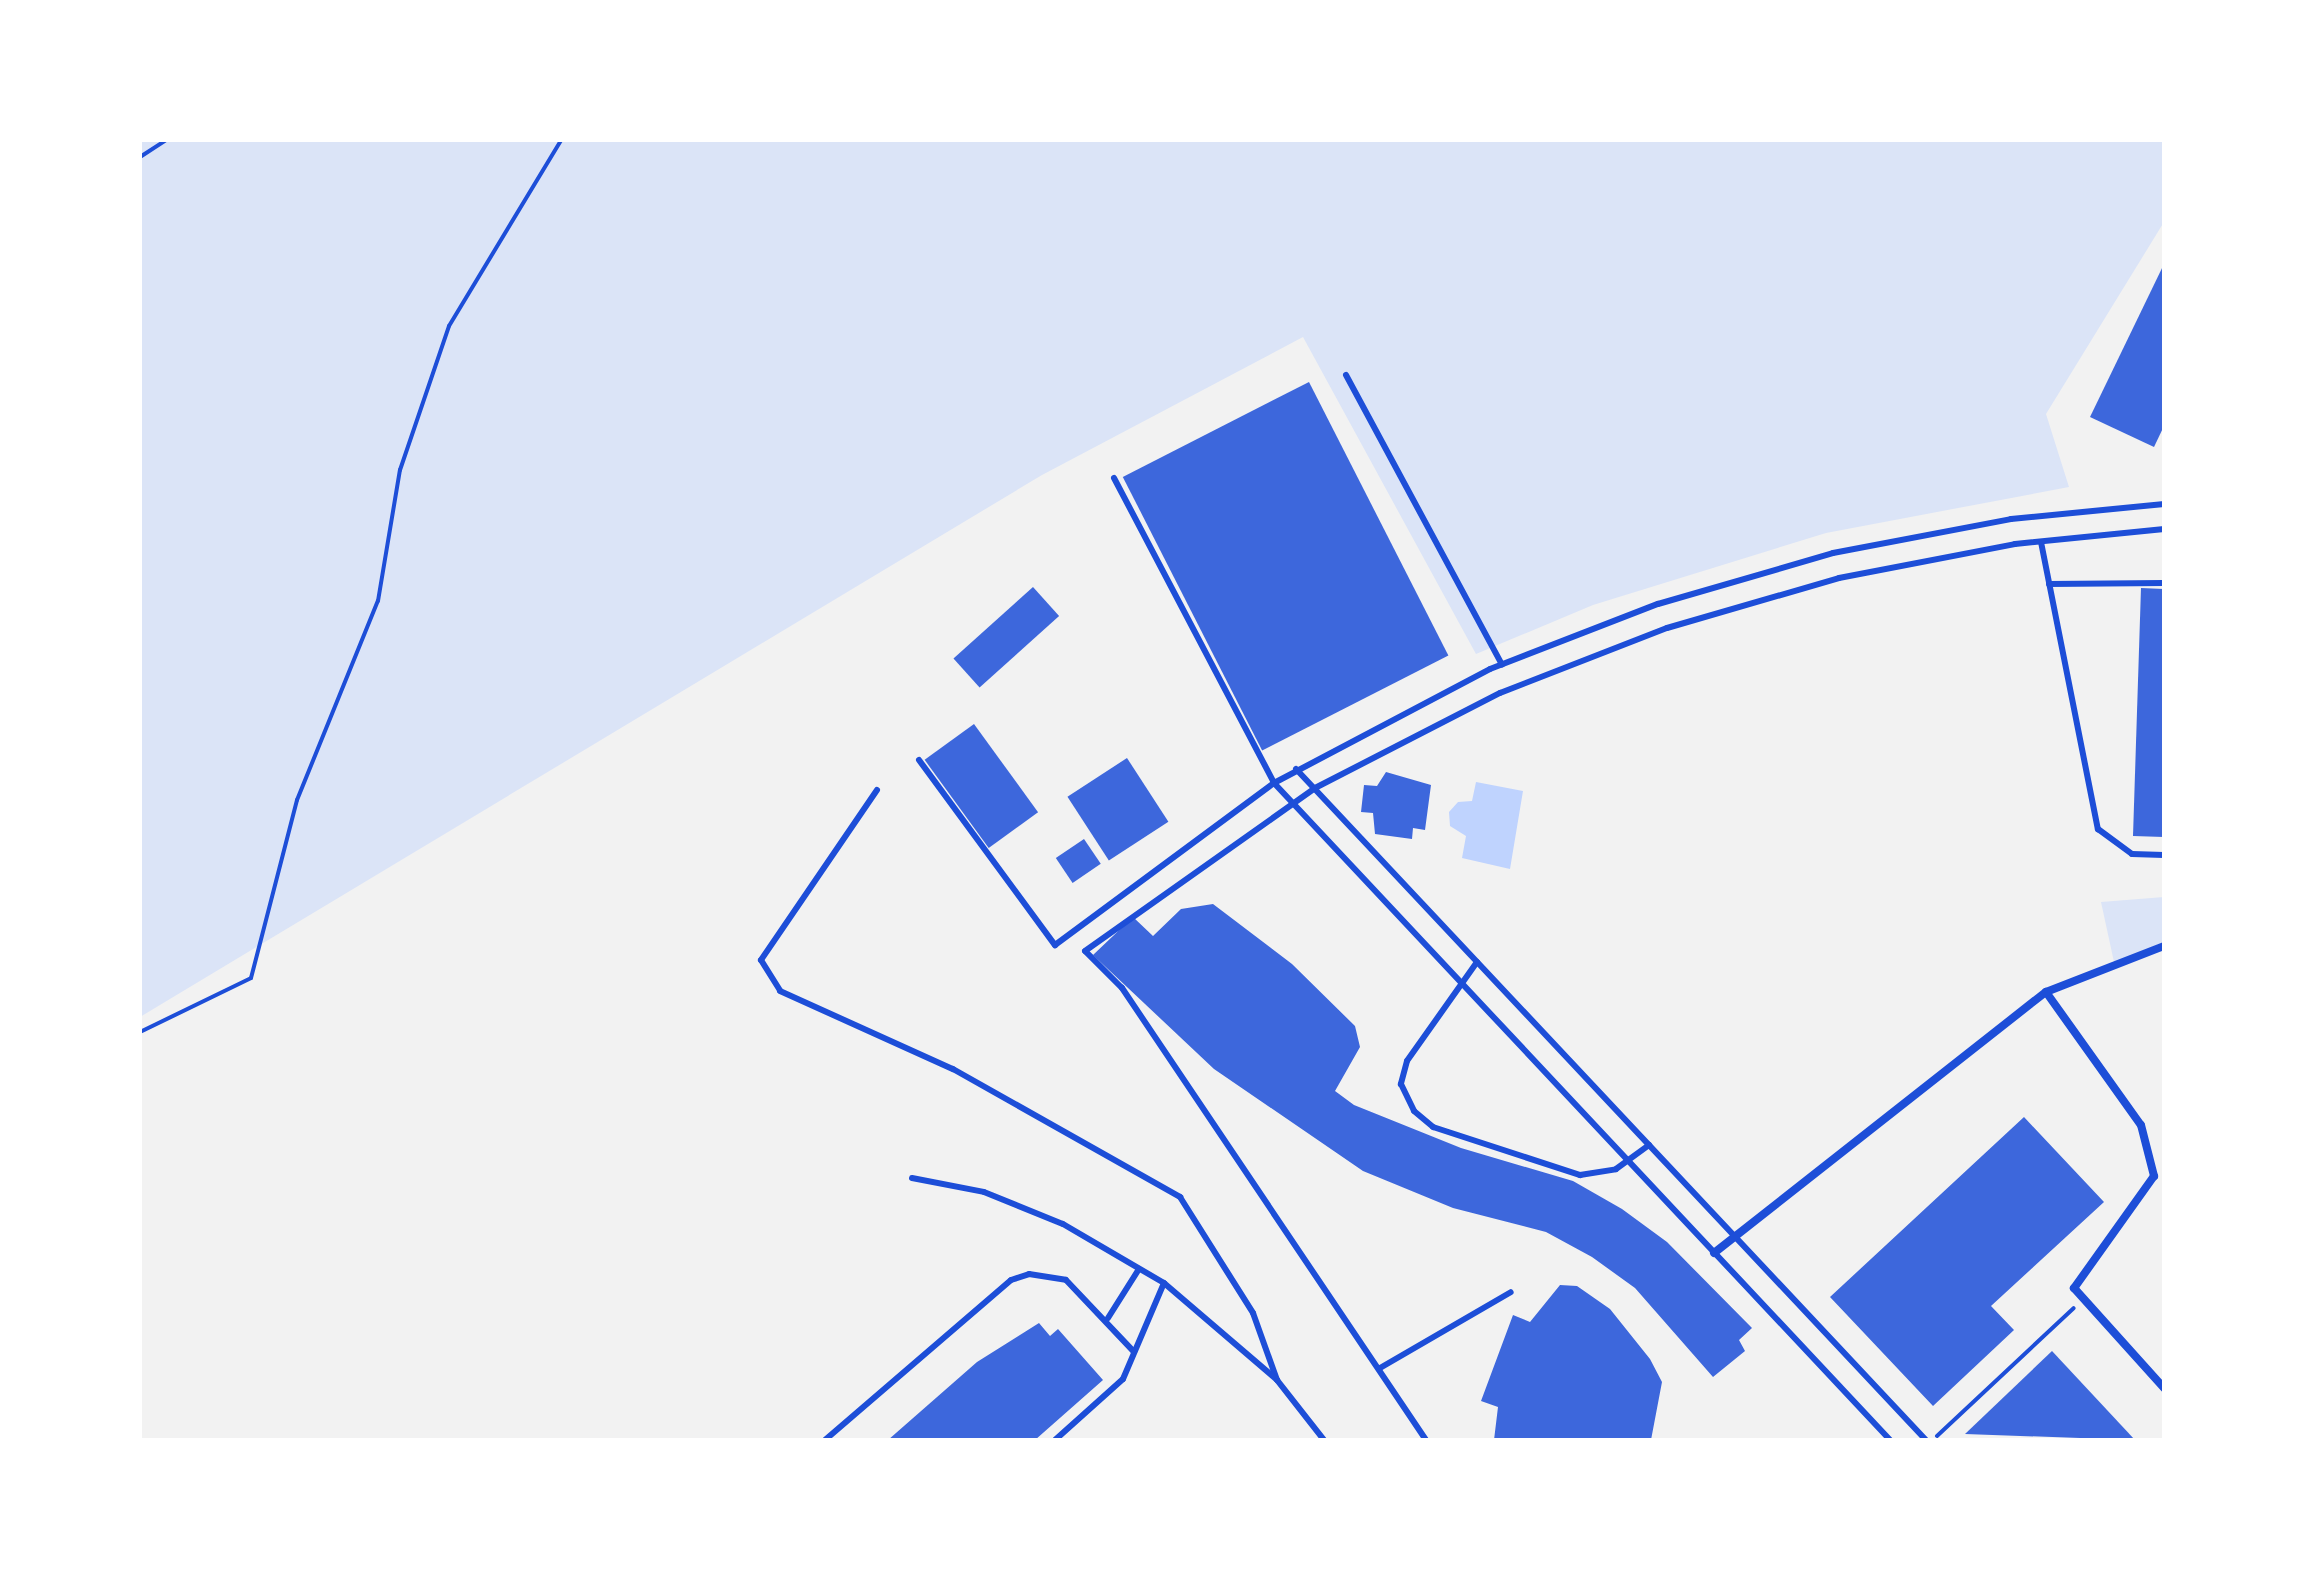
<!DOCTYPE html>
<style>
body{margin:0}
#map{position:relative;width:2304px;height:1580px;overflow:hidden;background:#f2f2f2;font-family:"Work Sans",sans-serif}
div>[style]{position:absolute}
.green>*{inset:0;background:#dbe4f7}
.water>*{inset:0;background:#bfd3fe}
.building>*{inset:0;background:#3d67dc;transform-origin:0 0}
.path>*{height:4px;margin:-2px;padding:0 2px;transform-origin:2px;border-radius:2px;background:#1d4ed8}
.service>*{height:6px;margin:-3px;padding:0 3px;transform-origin:3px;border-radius:3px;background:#1d4ed8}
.minor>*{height:8px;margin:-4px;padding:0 4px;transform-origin:4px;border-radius:4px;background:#1d4ed8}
span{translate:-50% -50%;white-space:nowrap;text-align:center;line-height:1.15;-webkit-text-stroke:8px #fff;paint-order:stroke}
.frame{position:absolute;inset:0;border:142px solid #fff;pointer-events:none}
</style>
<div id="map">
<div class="green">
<i style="clip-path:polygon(140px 140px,2164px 140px,2164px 222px,2046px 414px,2069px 487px,1826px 533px,1593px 605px,1476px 654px,1303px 337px,1042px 475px,140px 1017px)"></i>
<i style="clip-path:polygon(2164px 897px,2164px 951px,2114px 962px,2101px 902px)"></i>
</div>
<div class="water">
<i style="clip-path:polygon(1476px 782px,1523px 791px,1510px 869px,1462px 858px,1466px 836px,1450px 826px,1449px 812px,1458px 802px,1472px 801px)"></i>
</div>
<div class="building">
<i style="clip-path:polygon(2164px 264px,2164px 426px,2154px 447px,2090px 417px)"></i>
<i style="left:1309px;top:382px;width:307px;height:209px;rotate:63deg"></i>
<i style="left:1033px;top:587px;width:39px;height:107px;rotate:48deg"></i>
<i style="clip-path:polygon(2141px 588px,2164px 589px,2164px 837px,2133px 836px)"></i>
<i style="left:974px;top:724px;width:109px;height:61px;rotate:54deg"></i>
<i style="left:1127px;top:758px;width:76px;height:71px;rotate:57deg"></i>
<i style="clip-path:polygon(1386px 772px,1431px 785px,1425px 830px,1413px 828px,1412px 839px,1375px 834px,1373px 813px,1361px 812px,1364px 785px,1377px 786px)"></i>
<i style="left:1084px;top:839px;width:30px;height:34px;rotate:56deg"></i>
<i style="clip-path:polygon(1213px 904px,1292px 964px,1355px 1026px,1360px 1047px,1335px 1091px,1354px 1105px,1461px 1148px,1573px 1181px,1622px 1209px,1667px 1242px,1752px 1328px,1739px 1340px,1745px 1351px,1713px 1377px,1635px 1288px,1592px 1257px,1546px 1232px,1453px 1208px,1363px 1171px,1214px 1069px,1093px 955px,1133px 917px,1153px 936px,1181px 909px)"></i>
<i style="clip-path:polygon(2024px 1117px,2104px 1202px,1991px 1306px,2014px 1330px,1933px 1406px,1830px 1297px)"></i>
<i style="clip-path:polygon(1560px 1285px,1577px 1286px,1610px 1309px,1650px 1359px,1662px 1382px,1651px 1440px,1494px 1440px,1498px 1407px,1481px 1401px,1513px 1315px,1530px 1322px)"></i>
<i style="clip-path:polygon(1039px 1323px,1050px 1336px,1058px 1329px,1103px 1380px,1035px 1440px,888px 1440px,977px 1362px)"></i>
<i style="clip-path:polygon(2052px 1351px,2135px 1440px,1965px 1434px)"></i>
</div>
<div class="path">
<i style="left:140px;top:157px;width:31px;rotate:-33deg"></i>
<i style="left:140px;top:1032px;width:123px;rotate:-25.9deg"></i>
<i style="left:251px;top:978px;width:184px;rotate:-75.5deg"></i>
<i style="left:297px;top:800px;width:215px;rotate:-67.9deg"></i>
<i style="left:378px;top:601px;width:133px;rotate:-80.5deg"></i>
<i style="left:400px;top:470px;width:152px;rotate:-71.2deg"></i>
<i style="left:449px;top:326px;width:217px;rotate:-58.9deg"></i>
<i style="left:1937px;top:1436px;width:187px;rotate:-43.1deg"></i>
</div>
<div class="service">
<i style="left:1346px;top:375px;width:329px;rotate:61.7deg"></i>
<i style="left:1114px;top:478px;width:344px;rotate:62.3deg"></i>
<i style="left:1274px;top:783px;width:901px;rotate:46.84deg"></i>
<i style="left:2041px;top:542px;width:293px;rotate:78.8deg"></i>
<i style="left:2098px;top:829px;width:42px;rotate:36.3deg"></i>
<i style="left:2132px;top:854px;width:32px;rotate:2deg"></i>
<i style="left:2049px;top:584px;width:115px;rotate:-0.5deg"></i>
<i style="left:919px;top:760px;width:230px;rotate:53.7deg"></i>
<i style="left:1055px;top:945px;width:272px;rotate:-36.5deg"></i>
<i style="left:1274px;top:783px;width:244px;rotate:-27.8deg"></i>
<i style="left:1490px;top:669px;width:180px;rotate:-21.2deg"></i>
<i style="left:1658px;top:604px;width:182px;rotate:-16.2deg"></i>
<i style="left:1833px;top:553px;width:181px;rotate:-10.8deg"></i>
<i style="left:2011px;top:519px;width:154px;rotate:-5.6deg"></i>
<i style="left:1296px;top:769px;width:920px;rotate:46.81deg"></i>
<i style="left:877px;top:790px;width:206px;rotate:124.3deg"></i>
<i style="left:761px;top:960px;width:36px;rotate:58deg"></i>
<i style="left:780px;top:991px;width:190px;rotate:24.3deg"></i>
<i style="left:953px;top:1069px;width:261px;rotate:29.4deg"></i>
<i style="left:1180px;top:1197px;width:137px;rotate:57.8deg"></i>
<i style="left:1253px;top:1313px;width:71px;rotate:70.3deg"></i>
<i style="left:1477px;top:962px;width:121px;rotate:125.3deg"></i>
<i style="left:1407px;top:1061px;width:24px;rotate:105deg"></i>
<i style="left:1401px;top:1084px;width:30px;rotate:64deg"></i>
<i style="left:1414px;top:1111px;width:25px;rotate:40deg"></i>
<i style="left:1433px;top:1127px;width:155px;rotate:18.1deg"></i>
<i style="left:1580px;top:1175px;width:36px;rotate:-9deg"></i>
<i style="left:1616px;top:1169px;width:41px;rotate:-36deg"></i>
<i style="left:912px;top:1178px;width:73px;rotate:11deg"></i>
<i style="left:984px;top:1192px;width:85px;rotate:22.1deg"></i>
<i style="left:1063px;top:1224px;width:117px;rotate:30.3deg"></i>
<i style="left:1164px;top:1283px;width:149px;rotate:40.6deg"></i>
<i style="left:1277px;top:1380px;width:76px;rotate:51.9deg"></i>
<i style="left:1108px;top:1318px;width:58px;rotate:-57.7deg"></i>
<i style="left:1380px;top:1368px;width:151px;rotate:-30.1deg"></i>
<i style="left:825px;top:1440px;width:245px;rotate:-40.7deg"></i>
<i style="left:1011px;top:1280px;width:19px;rotate:-18deg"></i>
<i style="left:1029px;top:1274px;width:37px;rotate:9deg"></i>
<i style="left:1066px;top:1280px;width:99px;rotate:46.6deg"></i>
<i style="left:1055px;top:1440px;width:91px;rotate:-41.9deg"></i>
<i style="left:1123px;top:1379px;width:104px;rotate:-66.9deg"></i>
<i style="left:1426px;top:1440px;width:545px;rotate:-123.92deg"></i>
<i style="left:1122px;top:988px;width:52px;rotate:-135deg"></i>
<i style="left:1085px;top:951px;width:282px;rotate:-35.3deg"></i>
<i style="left:1315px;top:788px;width:208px;rotate:-27.2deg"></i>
<i style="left:1500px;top:693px;width:179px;rotate:-21.3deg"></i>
<i style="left:1667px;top:628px;width:179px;rotate:-16.2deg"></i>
<i style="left:1839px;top:578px;width:179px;rotate:-10.9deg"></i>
<i style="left:2015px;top:544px;width:150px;rotate:-5.7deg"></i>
</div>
<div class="minor">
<i style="left:2046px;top:992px;width:163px;rotate:54.5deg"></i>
<i style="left:2141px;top:1125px;width:53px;rotate:75.7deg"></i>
<i style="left:2154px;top:1176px;width:138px;rotate:125.5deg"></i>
<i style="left:2074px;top:1288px;width:135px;rotate:48deg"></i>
<i style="left:1714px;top:1253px;width:422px;rotate:-38.2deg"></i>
<i style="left:2046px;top:992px;width:127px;rotate:-21.3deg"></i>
</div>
<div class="frame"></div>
</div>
